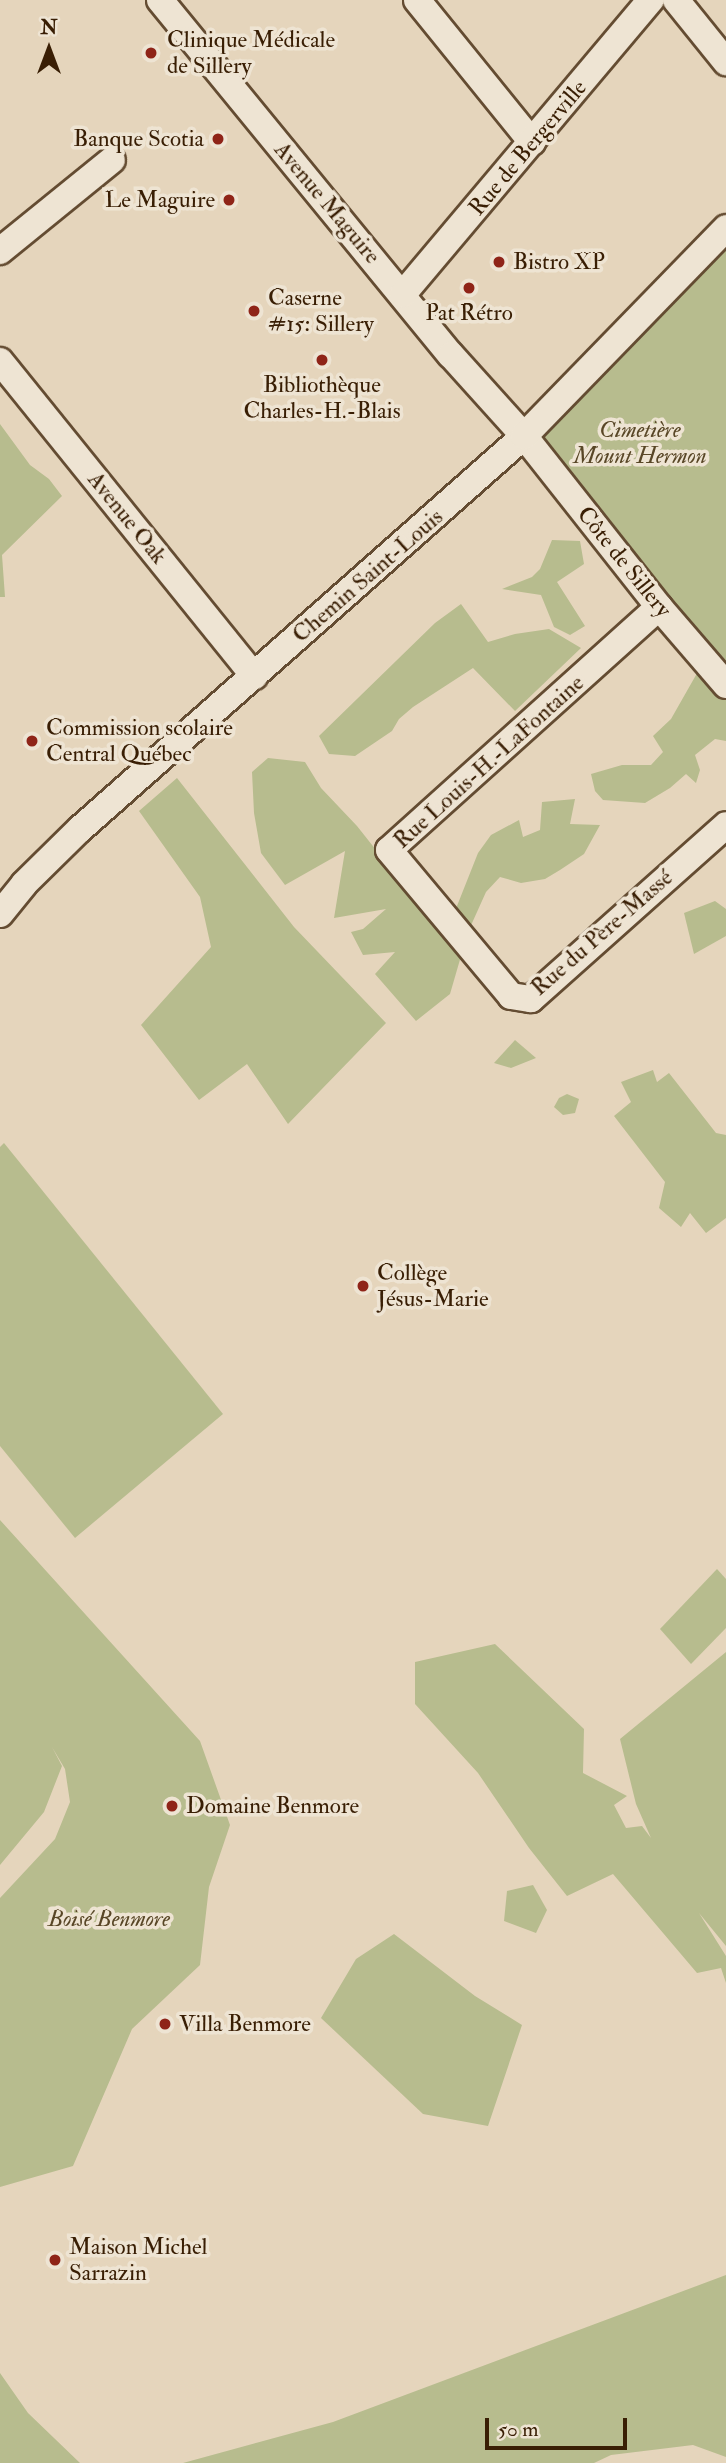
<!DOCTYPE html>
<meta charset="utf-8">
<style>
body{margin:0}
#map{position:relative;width:726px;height:2463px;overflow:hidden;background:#e5d5bc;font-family:"IM FELL Double Pica",serif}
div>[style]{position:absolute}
.green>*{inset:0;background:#b7bc8e}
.roads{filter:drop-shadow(2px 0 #644c32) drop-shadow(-2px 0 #644c32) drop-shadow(0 2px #644c32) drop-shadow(0 -2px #644c32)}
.minor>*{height:26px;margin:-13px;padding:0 13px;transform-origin:13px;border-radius:13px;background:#eee4d3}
.dots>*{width:19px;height:19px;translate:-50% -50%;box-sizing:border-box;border:4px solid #eee4d3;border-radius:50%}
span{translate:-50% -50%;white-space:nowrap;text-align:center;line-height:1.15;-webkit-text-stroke:7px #eee4d3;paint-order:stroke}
.poi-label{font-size:23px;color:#391e04}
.left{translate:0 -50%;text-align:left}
.right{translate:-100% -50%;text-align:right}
.street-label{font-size:23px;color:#391e04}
.park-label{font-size:23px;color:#584626;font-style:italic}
.north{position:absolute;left:14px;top:14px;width:70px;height:70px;-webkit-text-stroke:5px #eee4d3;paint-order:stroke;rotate:0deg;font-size:19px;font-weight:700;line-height:28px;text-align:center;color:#391e04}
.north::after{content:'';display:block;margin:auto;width:24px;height:32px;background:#391e04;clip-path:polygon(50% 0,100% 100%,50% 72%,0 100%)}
.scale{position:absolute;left:485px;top:2418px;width:142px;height:32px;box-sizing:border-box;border:4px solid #391e04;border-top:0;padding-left:9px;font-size:21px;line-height:24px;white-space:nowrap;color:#391e04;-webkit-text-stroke:5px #eee4d3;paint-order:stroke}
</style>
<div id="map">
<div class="green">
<i style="clip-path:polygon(726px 239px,726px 741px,715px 739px,695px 755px,700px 770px,696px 783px,686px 774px,670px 788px,645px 803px,603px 800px,595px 791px,591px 774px,622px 765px,651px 765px,663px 752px,653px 736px,671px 719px,700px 668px,524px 436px)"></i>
<i style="clip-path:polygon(0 424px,30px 465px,49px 479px,62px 496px,2px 555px,5px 597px,0 597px)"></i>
<i style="clip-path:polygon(552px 540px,580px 541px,584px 564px,557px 582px,585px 626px,570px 635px,554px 627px,541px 595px,502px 589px,532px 577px,540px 569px)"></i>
<i style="clip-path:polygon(461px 604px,488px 642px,515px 634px,549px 629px,581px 648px,515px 711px,473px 668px,413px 707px,399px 719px,392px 731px,355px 756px,329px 754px,319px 736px,435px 623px)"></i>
<i style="clip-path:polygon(268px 758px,305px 762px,321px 788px,357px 826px,422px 908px,453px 916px,478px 853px,491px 835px,519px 820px,523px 837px,540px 830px,542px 802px,575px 799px,570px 824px,600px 825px,584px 854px,560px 870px,545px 879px,521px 883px,500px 877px,486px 892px,468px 932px,450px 994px,416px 1021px,375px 974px,395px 952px,363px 955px,351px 932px,363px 929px,386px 909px,334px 918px,345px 851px,285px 885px,261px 853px,254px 813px,252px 772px)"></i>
<i style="clip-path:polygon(177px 778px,294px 927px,386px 1023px,288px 1124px,247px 1064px,199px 1100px,141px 1025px,211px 947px,200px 897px,139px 811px)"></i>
<i style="clip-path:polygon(715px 901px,726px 909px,726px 936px,694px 954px,684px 913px)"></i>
<i style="clip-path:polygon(515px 1040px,536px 1058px,511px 1068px,494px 1063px)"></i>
<i style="clip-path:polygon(653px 1070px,657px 1082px,669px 1073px,716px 1133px,726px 1135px,726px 1218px,706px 1233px,690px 1213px,681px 1227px,659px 1208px,665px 1182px,614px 1116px,631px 1102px,621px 1082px)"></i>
<i style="clip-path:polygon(567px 1094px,579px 1099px,575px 1113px,563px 1115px,554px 1107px,559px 1098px)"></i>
<i style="clip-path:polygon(4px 1143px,223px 1414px,75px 1538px,0 1446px,0 1147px)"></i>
<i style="clip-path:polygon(0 1520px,200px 1741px,230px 1825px,209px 1887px,200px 1965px,132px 2029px,73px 2166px,0 2187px,0 1898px,55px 1839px,70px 1802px,65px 1769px,52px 1747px,62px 1766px,44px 1812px,0 1865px)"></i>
<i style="clip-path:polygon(717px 1569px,726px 1579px,726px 1628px,691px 1664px,660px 1629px)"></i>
<i style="clip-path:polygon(495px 1644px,584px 1729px,583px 1773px,627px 1796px,614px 1805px,626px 1828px,642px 1826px,651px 1838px,636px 1804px,620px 1739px,726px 1652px,726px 1946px,699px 1913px,726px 1956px,726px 1983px,721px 1968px,697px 1973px,613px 1874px,567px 1896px,529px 1848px,478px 1773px,415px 1704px,415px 1662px)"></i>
<i style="clip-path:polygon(533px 1885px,547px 1910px,536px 1933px,504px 1921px,507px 1891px)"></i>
<i style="clip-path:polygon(394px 1934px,475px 1996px,522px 2025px,488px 2126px,423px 2114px,321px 2018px,356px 1959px)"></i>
<i style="clip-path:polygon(726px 2275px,726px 2457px,693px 2445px,611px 2455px,594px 2463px,183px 2463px,333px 2422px)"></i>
<i style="clip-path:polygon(0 2373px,28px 2413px,80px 2463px,0 2463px)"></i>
</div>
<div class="roads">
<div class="minor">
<i style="left:160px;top:0;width:459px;rotate:50.7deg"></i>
<i style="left:451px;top:355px;width:109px;rotate:48deg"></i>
<i style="left:524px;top:436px;width:218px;rotate:51.7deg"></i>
<i style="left:659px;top:607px;width:103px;rotate:49.3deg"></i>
<i style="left:417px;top:0;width:183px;rotate:51deg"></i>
<i style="left:676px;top:0;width:80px;rotate:51.1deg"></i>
<i style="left:0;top:251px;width:144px;rotate:-39.1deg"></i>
<i style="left:403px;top:294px;width:385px;rotate:-49.9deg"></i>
<i style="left:0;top:361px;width:405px;rotate:51.1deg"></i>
<i style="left:659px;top:607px;width:363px;rotate:138deg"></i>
<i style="left:389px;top:850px;width:190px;rotate:50.1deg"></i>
<i style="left:511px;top:996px;width:20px;rotate:9deg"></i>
<i style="left:531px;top:999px;width:261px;rotate:-41.7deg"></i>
<i style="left:0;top:914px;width:38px;rotate:-51deg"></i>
<i style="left:24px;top:884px;width:78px;rotate:-44.5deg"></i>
<i style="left:80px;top:829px;width:593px;rotate:-41.51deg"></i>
<i style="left:524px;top:436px;width:290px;rotate:-45.8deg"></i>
</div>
</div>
<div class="dots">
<i style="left:151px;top:53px;background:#8f2418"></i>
<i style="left:218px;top:139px;background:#8f2418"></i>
<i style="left:229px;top:200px;background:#8f2418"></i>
<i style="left:499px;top:262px;background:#8f2418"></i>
<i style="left:469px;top:288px;background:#8f2418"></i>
<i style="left:254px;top:311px;background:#8f2418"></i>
<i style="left:322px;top:360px;background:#8f2418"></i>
<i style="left:32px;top:741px;background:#8f2418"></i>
<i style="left:363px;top:1286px;background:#8f2418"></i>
<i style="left:172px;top:1806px;background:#8f2418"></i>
<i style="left:165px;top:2024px;background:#8f2418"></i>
<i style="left:55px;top:2260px;background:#8f2418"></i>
</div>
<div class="poi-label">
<span class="left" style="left:167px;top:53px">Clinique Médicale<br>de Sillery</span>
<span class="right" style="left:204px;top:139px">Banque Scotia</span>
<span class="right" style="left:215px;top:200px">Le Maguire</span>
<span class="left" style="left:513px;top:262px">Bistro XP</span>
<span class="left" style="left:268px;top:311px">Caserne<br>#15: Sillery</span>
<span style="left:469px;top:313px">Pat Rétro</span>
<span style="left:322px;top:398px">Bibliothèque<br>Charles-H.-Blais</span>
<span class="left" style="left:46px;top:741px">Commission scolaire<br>Central Québec</span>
<span class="left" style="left:377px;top:1286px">Collège<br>Jésus-Marie</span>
<span class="left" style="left:186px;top:1806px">Domaine Benmore</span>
<span class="left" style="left:179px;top:2024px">Villa Benmore</span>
<span class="left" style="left:69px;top:2260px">Maison Michel<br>Sarrazin</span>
</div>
<div class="street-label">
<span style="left:528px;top:148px;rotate:-50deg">Rue de Bergerville</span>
<span style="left:327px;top:203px;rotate:50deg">Avenue Maguire</span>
<span style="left:127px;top:518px;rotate:51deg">Avenue Oak</span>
<span style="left:624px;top:562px;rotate:51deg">Côte de Sillery</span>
<span style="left:368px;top:576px;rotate:-41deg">Chemin Saint-Louis</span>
<span style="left:489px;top:762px;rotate:-42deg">Rue Louis-H.-LaFontaine</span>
<span style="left:602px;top:933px;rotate:-41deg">Rue du Père-Massé</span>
</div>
<div class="park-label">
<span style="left:640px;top:443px">Cimetière<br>Mount Hermon</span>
<span style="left:109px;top:1919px">Boisé Benmore</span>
</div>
<div class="north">N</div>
<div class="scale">50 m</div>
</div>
